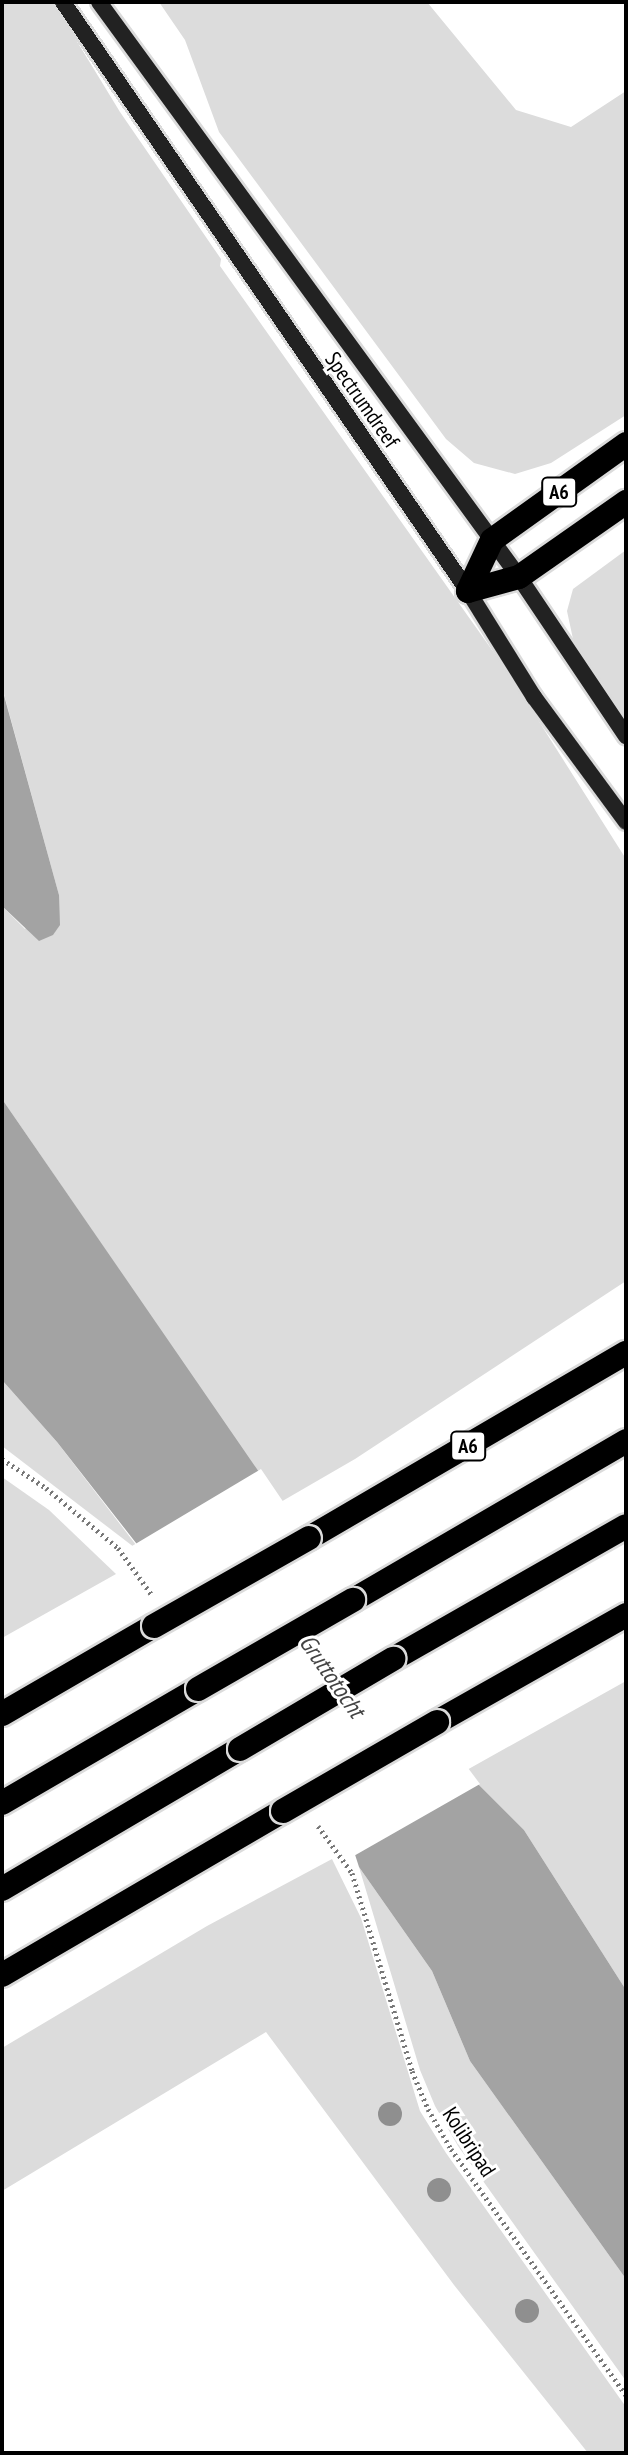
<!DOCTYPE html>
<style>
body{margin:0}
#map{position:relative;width:628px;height:2455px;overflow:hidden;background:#fff;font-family:"PT Sans Narrow",sans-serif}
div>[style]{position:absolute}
.green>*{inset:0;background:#dcdcdc}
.water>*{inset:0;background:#a3a3a3}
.pier>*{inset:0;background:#fff}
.path>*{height:5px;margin-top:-2.5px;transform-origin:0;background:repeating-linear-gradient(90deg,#777 0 2px,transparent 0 6px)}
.roads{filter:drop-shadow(2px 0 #dbdbdb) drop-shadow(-2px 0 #dbdbdb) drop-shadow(0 2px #dbdbdb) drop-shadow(0 -2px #dbdbdb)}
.secondary>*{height:16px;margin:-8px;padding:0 8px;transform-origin:8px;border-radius:8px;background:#222}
.motorway>*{height:24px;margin:-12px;padding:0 12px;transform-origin:12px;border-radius:12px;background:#000}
.bridges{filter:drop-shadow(2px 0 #dbdbdb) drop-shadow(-2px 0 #dbdbdb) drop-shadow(0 2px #dbdbdb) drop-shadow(0 -2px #dbdbdb)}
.motorway-bridge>*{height:24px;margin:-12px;padding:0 12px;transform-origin:12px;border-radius:12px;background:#000}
.trees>*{width:24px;height:24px;margin:-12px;border-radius:50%;background:#8f8f8f}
span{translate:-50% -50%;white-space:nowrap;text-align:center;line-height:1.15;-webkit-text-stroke:6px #fff;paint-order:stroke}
.shield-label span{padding:2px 6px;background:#fff;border:2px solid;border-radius:6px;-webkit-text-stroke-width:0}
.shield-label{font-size:20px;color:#000;font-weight:700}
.street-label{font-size:22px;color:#000}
.water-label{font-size:24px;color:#444;font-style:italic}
.frame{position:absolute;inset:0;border:4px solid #000;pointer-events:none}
</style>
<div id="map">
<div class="green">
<i style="clip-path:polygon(2px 2px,53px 2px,120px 112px,221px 259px,220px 266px,509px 674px,626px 859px,626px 1281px,355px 1459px,279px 1503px,2px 1099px,2px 906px,25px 929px,59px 895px,2px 687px)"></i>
<i style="clip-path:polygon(159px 2px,427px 2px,516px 110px,571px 127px,626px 91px,626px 415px,551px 463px,515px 474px,474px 463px,446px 439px,219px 132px,185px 40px)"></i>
<i style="clip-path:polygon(626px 550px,626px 721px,573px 639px,567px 611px,573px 589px)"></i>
<i style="clip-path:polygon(2px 1380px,57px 1442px,143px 1554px,2px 1446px)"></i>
<i style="clip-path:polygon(2px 1477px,49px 1510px,116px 1574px,2px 1638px)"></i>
<i style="clip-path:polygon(626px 1681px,626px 1990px,524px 1830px,465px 1771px)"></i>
<i style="clip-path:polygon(332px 1859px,361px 1918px,420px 2111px,446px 2153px,626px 2407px,626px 2453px,588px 2453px,454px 2285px,266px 2032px,2px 2191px,2px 2048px,207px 1926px)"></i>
<i style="clip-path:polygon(359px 1867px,432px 1971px,470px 2061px,626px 2279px,626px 2381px,458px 2146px,435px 2106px,420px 2070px)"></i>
</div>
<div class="water">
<i style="clip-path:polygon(2px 688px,59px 895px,60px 925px,53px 935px,39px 941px,2px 906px)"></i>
<i style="clip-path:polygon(2px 1099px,465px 1771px,524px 1830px,626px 1990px,626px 2279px,470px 2061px,432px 1971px,359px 1867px,349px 1836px,208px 1635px,57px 1442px,2px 1380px)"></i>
</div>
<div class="pier">
<i style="clip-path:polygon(261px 1469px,423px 1708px,480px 1784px,352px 1857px,345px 1838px,204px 1637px,153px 1582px,132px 1546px)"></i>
</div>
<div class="path">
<i style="left:2px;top:1459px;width:53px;rotate:33.4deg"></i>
<i style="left:46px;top:1488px;width:94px;rotate:39.8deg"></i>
<i style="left:118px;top:1548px;width:57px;rotate:54.3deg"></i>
<i style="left:318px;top:1826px;width:58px;rotate:54.1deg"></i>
<i style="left:352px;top:1873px;width:207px;rotate:73.1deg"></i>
<i style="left:412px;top:2071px;width:41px;rotate:67.2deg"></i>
<i style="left:428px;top:2109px;width:46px;rotate:60.1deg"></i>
<i style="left:451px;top:2149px;width:302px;rotate:54.6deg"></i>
</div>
<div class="roads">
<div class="secondary">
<i style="left:63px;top:2px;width:715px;rotate:55.49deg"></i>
<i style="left:468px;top:591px;width:125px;rotate:58.1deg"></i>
<i style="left:534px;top:697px;width:155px;rotate:53.6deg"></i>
<i style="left:99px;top:2px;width:712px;rotate:53.85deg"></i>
<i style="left:519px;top:577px;width:192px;rotate:56.1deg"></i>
</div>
<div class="motorway">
<i style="left:468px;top:591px;width:56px;rotate:-64.8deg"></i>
<i style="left:492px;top:540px;width:165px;rotate:-35.6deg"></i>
<i style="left:468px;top:591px;width:53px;rotate:-15.4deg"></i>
<i style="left:519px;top:577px;width:131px;rotate:-35deg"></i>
<i style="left:309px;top:1538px;width:367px;rotate:-30.3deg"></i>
<i style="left:353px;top:1600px;width:316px;rotate:-30.2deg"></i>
<i style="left:393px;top:1659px;width:268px;rotate:-29.7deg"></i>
<i style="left:2px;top:1714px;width:176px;rotate:-30.1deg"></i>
<i style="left:437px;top:1722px;width:217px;rotate:-29.5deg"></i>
<i style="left:2px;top:1803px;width:227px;rotate:-30.2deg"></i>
<i style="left:2px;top:1889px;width:276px;rotate:-30.5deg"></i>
<i style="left:2px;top:1975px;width:325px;rotate:-30.3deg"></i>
</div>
</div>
<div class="bridges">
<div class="motorway-bridge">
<i style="left:154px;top:1626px;width:178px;rotate:-29.6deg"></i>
<i style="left:198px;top:1689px;width:179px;rotate:-29.9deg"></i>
<i style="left:240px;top:1749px;width:178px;rotate:-30.5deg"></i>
<i style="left:283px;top:1811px;width:178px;rotate:-30deg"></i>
</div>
</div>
<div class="trees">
<i style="left:390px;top:2114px"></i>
<i style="left:439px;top:2190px"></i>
<i style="left:527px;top:2311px"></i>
</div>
<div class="shield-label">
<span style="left:559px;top:492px">A6</span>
<span style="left:468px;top:1446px">A6</span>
</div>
<div class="street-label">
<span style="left:362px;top:400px;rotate:55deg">Spectrumdreef</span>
<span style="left:469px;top:2142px;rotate:57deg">Kolibripad</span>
</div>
<div class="water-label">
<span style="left:332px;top:1676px;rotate:55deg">Gruttotocht</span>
</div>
<div class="frame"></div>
</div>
